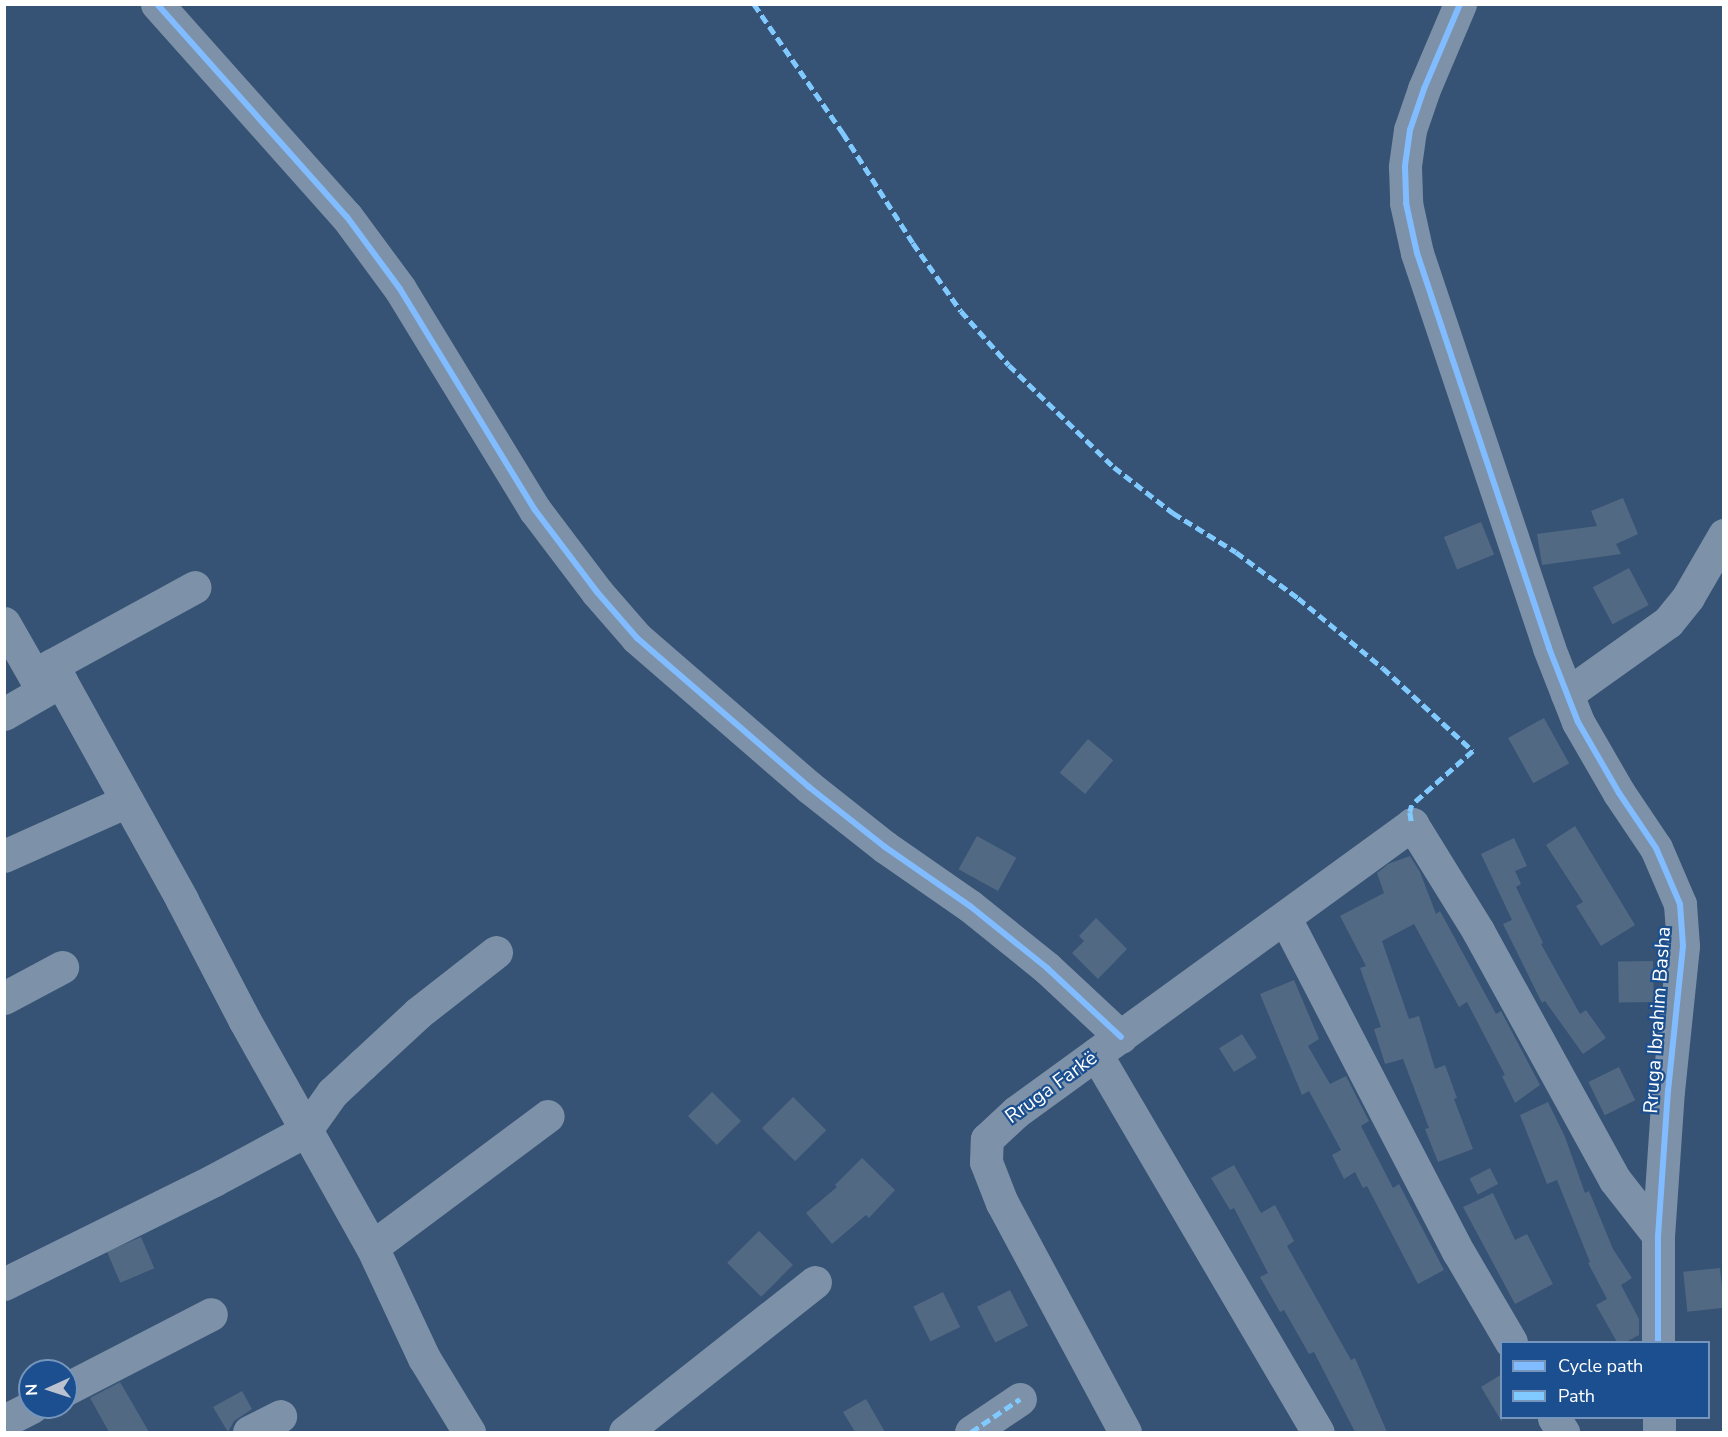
<!DOCTYPE html>
<meta charset="utf-8">
<style>
body{margin:0}
#map{position:relative;width:1728px;height:1437px;overflow:hidden;background:#365274;font-family:"Nunito Sans",sans-serif}
div>[style]{position:absolute}
.building>*{inset:0;background:#526984;transform-origin:0 0}
.minor>*{height:33px;margin:-16.5px;padding:0 16.5px;transform-origin:16.5px;border-radius:16.5px;background:#7d92a8}
.quiet>*{height:4.5px;margin-top:-2.25px;transform-origin:0;background:repeating-linear-gradient(90deg,#80caff 0 9px,transparent 0 13.5px)}
.cycleway>*{height:6px;margin:-3px;padding:0 3px;transform-origin:3px;border-radius:3px;background:#80bcff}
span{translate:-50% -50%;white-space:nowrap;text-align:center;line-height:1.15;-webkit-text-stroke:4.5px #1b4f8f;paint-order:stroke}
.street-label{font-size:20px;color:#fff}
.frame{position:absolute;inset:0;border:6px solid #fff;pointer-events:none}
.legend{position:absolute;left:1500px;top:1341px;width:210px;height:78px;box-sizing:border-box;background:#1b4f8f;border:2px solid #7695bc;margin:0;padding:8px 10px;list-style:none;font-size:18px;color:#fff}
.legend li{display:flex;align-items:center;gap:12px;height:30px}
.legend b{width:30px;border:2px solid #7695bc}
.north{position:absolute;left:18px;top:1359px;width:60px;height:60px;box-sizing:border-box;background:#1b4f8f;border:2px solid #7695bc;border-radius:50%;rotate:267deg;font-size:16px;font-weight:700;line-height:24px;text-align:center;color:#fff}
.north::after{content:'';display:block;margin:auto;width:21px;height:27px;background:#b9c2ce;clip-path:polygon(50% 0,100% 100%,50% 72%,0 100%)}
</style>
<div id="map">
<div class="building">
<i style="clip-path:polygon(1623px 498px,1638px 534px,1616px 544px,1621px 554px,1542px 565px,1537px 534px,1597px 526px,1591px 511px)"></i>
<i style="left:1481px;top:522px;width:35px;height:40px;rotate:68deg"></i>
<i style="left:1629px;top:568px;width:42px;height:41px;rotate:62deg"></i>
<i style="left:1544px;top:718px;width:52px;height:41px;rotate:61deg"></i>
<i style="left:1088px;top:739px;width:33px;height:44px;rotate:40deg"></i>
<i style="clip-path:polygon(1575px 826px,1635px 925px,1601px 946px,1576px 906px,1583px 902px,1546px 845px)"></i>
<i style="left:977px;top:836px;width:45px;height:38px;rotate:29deg"></i>
<i style="clip-path:polygon(1514px 838px,1527px 866px,1515px 871px,1521px 884px,1516px 887px,1543px 943px,1541px 944px,1580px 1014px,1586px 1010px,1606px 1038px,1583px 1054px,1545px 1001px,1542px 1003px,1503px 924px,1512px 920px,1481px 854px)"></i>
<i style="clip-path:polygon(1410px 856px,1420px 872px,1436px 914px,1440px 911px,1496px 1014px,1501px 1011px,1540px 1085px,1515px 1103px,1502px 1076px,1505px 1075px,1467px 1002px,1459px 1007px,1414px 924px,1382px 941px,1409px 1019px,1419px 1016px,1435px 1069px,1445px 1065px,1457px 1098px,1454px 1099px,1473px 1149px,1438px 1162px,1425px 1129px,1429px 1128px,1403px 1059px,1385px 1064px,1374px 1029px,1381px 1027px,1360px 968px,1366px 966px,1340px 916px,1384px 893px,1377px 873px,1388px 864px)"></i>
<i style="clip-path:polygon(1096px 918px,1127px 949px,1098px 979px,1072px 953px,1084px 941px,1079px 936px)"></i>
<i style="left:1653px;top:961px;width:41px;height:35px;rotate:89deg"></i>
<i style="clip-path:polygon(1294px 980px,1319px 1039px,1308px 1046px,1330px 1084px,1346px 1076px,1369px 1121px,1361px 1126px,1393px 1188px,1399px 1184px,1444px 1270px,1418px 1284px,1367px 1186px,1363px 1188px,1355px 1172px,1344px 1179px,1332px 1155px,1341px 1150px,1309px 1091px,1302px 1095px,1260px 994px)"></i>
<i style="left:1242px;top:1034px;width:28px;height:27px;rotate:58deg"></i>
<i style="left:1619px;top:1067px;width:37px;height:34px;rotate:64deg"></i>
<i style="left:712px;top:1092px;width:41px;height:34px;rotate:45deg"></i>
<i style="left:793px;top:1097px;width:47px;height:44px;rotate:45deg"></i>
<i style="clip-path:polygon(1548px 1102px,1565px 1137px,1585px 1193px,1589px 1191px,1613px 1249px,1632px 1278px,1621px 1285px,1639px 1319px,1639px 1335px,1626px 1342px,1617px 1342px,1596px 1305px,1607px 1299px,1588px 1263px,1590px 1262px,1557px 1180px,1547px 1184px,1520px 1115px)"></i>
<i style="clip-path:polygon(862px 1158px,895px 1190px,869px 1218px,866px 1215px,832px 1244px,806px 1213px,837px 1187px,835px 1185px)"></i>
<i style="clip-path:polygon(1234px 1165px,1261px 1213px,1275px 1205px,1294px 1241px,1287px 1246px,1351px 1360px,1355px 1358px,1387px 1432px,1355px 1432px,1314px 1352px,1309px 1354px,1284px 1310px,1280px 1312px,1260px 1277px,1268px 1273px,1234px 1208px,1230px 1210px,1211px 1178px)"></i>
<i style="left:1490px;top:1168px;width:18px;height:23px;rotate:63deg"></i>
<i style="clip-path:polygon(1493px 1193px,1515px 1240px,1527px 1234px,1553px 1284px,1515px 1304px,1463px 1207px)"></i>
<i style="left:759px;top:1231px;width:48px;height:45px;rotate:45deg"></i>
<i style="left:141px;top:1237px;width:34px;height:37px;rotate:67deg"></i>
<i style="left:1720px;top:1268px;width:40px;height:37px;rotate:84deg"></i>
<i style="left:1010px;top:1290px;width:40px;height:37px;rotate:63deg"></i>
<i style="left:943px;top:1292px;width:39px;height:33px;rotate:64deg"></i>
<i style="clip-path:polygon(1502px 1374px,1502px 1422px,1481px 1387px)"></i>
<i style="clip-path:polygon(120px 1382px,149px 1432px,109px 1432px,90px 1398px)"></i>
<i style="clip-path:polygon(242px 1391px,252px 1409px,234px 1421px,228px 1432px,213px 1407px)"></i>
<i style="clip-path:polygon(866px 1399px,885px 1432px,855px 1432px,843px 1412px)"></i>
</div>
<div class="minor">
<i style="left:157px;top:4px;width:285px;rotate:48.3deg"></i>
<i style="left:347px;top:217px;width:89px;rotate:53.6deg"></i>
<i style="left:400px;top:289px;width:259px;rotate:58.6deg"></i>
<i style="left:535px;top:510px;width:103px;rotate:52.9deg"></i>
<i style="left:597px;top:592px;width:61px;rotate:49deg"></i>
<i style="left:637px;top:638px;width:228px;rotate:40.9deg"></i>
<i style="left:809px;top:787px;width:97px;rotate:38.3deg"></i>
<i style="left:885px;top:847px;width:103px;rotate:34.8deg"></i>
<i style="left:970px;top:906px;width:99px;rotate:38.8deg"></i>
<i style="left:1047px;top:968px;width:101px;rotate:43deg"></i>
<i style="left:1460px;top:4px;width:92px;rotate:113deg"></i>
<i style="left:1424px;top:89px;width:43px;rotate:108.9deg"></i>
<i style="left:1410px;top:130px;width:37px;rotate:98deg"></i>
<i style="left:1405px;top:167px;width:36px;rotate:88deg"></i>
<i style="left:1406px;top:203px;width:51px;rotate:77.6deg"></i>
<i style="left:1417px;top:253px;width:416px;rotate:71.5deg"></i>
<i style="left:1549px;top:648px;width:79px;rotate:68.6deg"></i>
<i style="left:1578px;top:722px;width:82px;rotate:60deg"></i>
<i style="left:1619px;top:793px;width:66px;rotate:56.1deg"></i>
<i style="left:1656px;top:848px;width:61px;rotate:66.8deg"></i>
<i style="left:1680px;top:904px;width:42px;rotate:85.9deg"></i>
<i style="left:1683px;top:946px;width:145px;rotate:95.9deg"></i>
<i style="left:1668px;top:1090px;width:145px;rotate:93.9deg"></i>
<i style="left:1658px;top:1235px;width:107px;rotate:90deg"></i>
<i style="left:4px;top:623px;width:78px;rotate:60.2deg"></i>
<i style="left:52px;top:665px;width:269px;rotate:61deg"></i>
<i style="left:182px;top:900px;width:136px;rotate:62.5deg"></i>
<i style="left:245px;top:1021px;width:259px;rotate:60.7deg"></i>
<i style="left:372px;top:1247px;width:123px;rotate:64.9deg"></i>
<i style="left:424px;top:1358px;width:87px;rotate:58.7deg"></i>
<i style="left:34px;top:675px;width:183px;rotate:-28.7deg"></i>
<i style="left:1567px;top:694px;width:124px;rotate:-35.5deg"></i>
<i style="left:1668px;top:622px;width:32px;rotate:-51deg"></i>
<i style="left:1688px;top:597px;width:72px;rotate:-59.9deg"></i>
<i style="left:4px;top:714px;width:66px;rotate:-30.1deg"></i>
<i style="left:4px;top:856px;width:135px;rotate:-24.1deg"></i>
<i style="left:1285px;top:918px;width:377px;rotate:62.6deg"></i>
<i style="left:1459px;top:1253px;width:103px;rotate:59.7deg"></i>
<i style="left:4px;top:998px;width:66px;rotate:-28.1deg"></i>
<i style="left:1096px;top:1054px;width:438px;rotate:59.6deg"></i>
<i style="left:372px;top:1247px;width:219px;rotate:-36.7deg"></i>
<i style="left:4px;top:1284px;width:234px;rotate:-26.3deg"></i>
<i style="left:214px;top:1180px;width:103px;rotate:-28.3deg"></i>
<i style="left:305px;top:1131px;width:47px;rotate:-54.6deg"></i>
<i style="left:332px;top:1093px;width:42px;rotate:-43.1deg"></i>
<i style="left:363px;top:1064px;width:75px;rotate:-42.8deg"></i>
<i style="left:418px;top:1013px;width:99px;rotate:-38deg"></i>
<i style="left:66px;top:1389px;width:163px;rotate:-27.3deg"></i>
<i style="left:1554px;top:1418px;width:17px;rotate:57deg"></i>
<i style="left:1659px;top:1418px;width:14px;rotate:90deg"></i>
<i style="left:4px;top:1421px;width:31px;rotate:-27deg"></i>
<i style="left:249px;top:1432px;width:35px;rotate:-27deg"></i>
<i style="left:625px;top:1432px;width:242px;rotate:-38.3deg"></i>
<i style="left:971px;top:1432px;width:59px;rotate:-34deg"></i>
<i style="left:1125px;top:1432px;width:260px;rotate:-118.2deg"></i>
<i style="left:1002px;top:1203px;width:44px;rotate:-111.3deg"></i>
<i style="left:986px;top:1162px;width:23px;rotate:-88deg"></i>
<i style="left:987px;top:1139px;width:40px;rotate:-43deg"></i>
<i style="left:1016px;top:1112px;width:490px;rotate:-36deg"></i>
<i style="left:1412px;top:824px;width:126px;rotate:58.3deg"></i>
<i style="left:1478px;top:931px;width:284px;rotate:61.2deg"></i>
<i style="left:1615px;top:1180px;width:70px;rotate:52deg"></i>
</div>
<div class="quiet">
<i style="left:754px;top:4px;width:157px;rotate:55.4deg"></i>
<i style="left:843px;top:133px;width:130px;rotate:57.5deg"></i>
<i style="left:913px;top:243px;width:83px;rotate:54.8deg"></i>
<i style="left:961px;top:311px;width:72px;rotate:48.4deg"></i>
<i style="left:1009px;top:365px;width:146px;rotate:44.2deg"></i>
<i style="left:1114px;top:467px;width:75px;rotate:37.9deg"></i>
<i style="left:1173px;top:513px;width:74px;rotate:31.8deg"></i>
<i style="left:1236px;top:552px;width:77px;rotate:36.6deg"></i>
<i style="left:1298px;top:598px;width:110px;rotate:39.5deg"></i>
<i style="left:1383px;top:668px;width:122px;rotate:42.7deg"></i>
<i style="left:1473px;top:751px;width:81px;rotate:138.5deg"></i>
<i style="left:1412px;top:805px;width:7px;rotate:106deg"></i>
<i style="left:1410px;top:812px;width:12px;rotate:81deg"></i>
<i style="left:971px;top:1432px;width:59px;rotate:-34deg"></i>
</div>
<div class="cycleway">
<i style="left:157px;top:4px;width:285px;rotate:48.3deg"></i>
<i style="left:347px;top:217px;width:89px;rotate:53.6deg"></i>
<i style="left:400px;top:289px;width:259px;rotate:58.6deg"></i>
<i style="left:535px;top:510px;width:103px;rotate:52.9deg"></i>
<i style="left:597px;top:592px;width:61px;rotate:49deg"></i>
<i style="left:637px;top:638px;width:228px;rotate:40.9deg"></i>
<i style="left:809px;top:787px;width:97px;rotate:38.3deg"></i>
<i style="left:885px;top:847px;width:103px;rotate:34.8deg"></i>
<i style="left:970px;top:906px;width:99px;rotate:38.8deg"></i>
<i style="left:1047px;top:968px;width:101px;rotate:43deg"></i>
<i style="left:1460px;top:4px;width:92px;rotate:113deg"></i>
<i style="left:1424px;top:89px;width:43px;rotate:108.9deg"></i>
<i style="left:1410px;top:130px;width:37px;rotate:98deg"></i>
<i style="left:1405px;top:167px;width:36px;rotate:88deg"></i>
<i style="left:1406px;top:203px;width:51px;rotate:77.6deg"></i>
<i style="left:1417px;top:253px;width:416px;rotate:71.5deg"></i>
<i style="left:1549px;top:648px;width:79px;rotate:68.6deg"></i>
<i style="left:1578px;top:722px;width:82px;rotate:60deg"></i>
<i style="left:1619px;top:793px;width:66px;rotate:56.1deg"></i>
<i style="left:1656px;top:848px;width:61px;rotate:66.8deg"></i>
<i style="left:1680px;top:904px;width:42px;rotate:85.9deg"></i>
<i style="left:1683px;top:946px;width:145px;rotate:95.9deg"></i>
<i style="left:1668px;top:1090px;width:145px;rotate:93.9deg"></i>
<i style="left:1658px;top:1235px;width:107px;rotate:90deg"></i>
</div>
<div class="street-label">
<span style="left:1657px;top:1020px;rotate:-86deg">Rruga Ibrahim Basha</span>
<span style="left:1051px;top:1087px;rotate:-36deg">Rruga Farkë</span>
</div>
<div class="frame"></div>
<ul class="legend">
<li><b style="height:8px;background:#80bcff"></b>Cycle path</li>
<li><b style="height:8px;background:#80caff"></b>Path</li>
</ul>
<div class="north">N</div>
</div>
